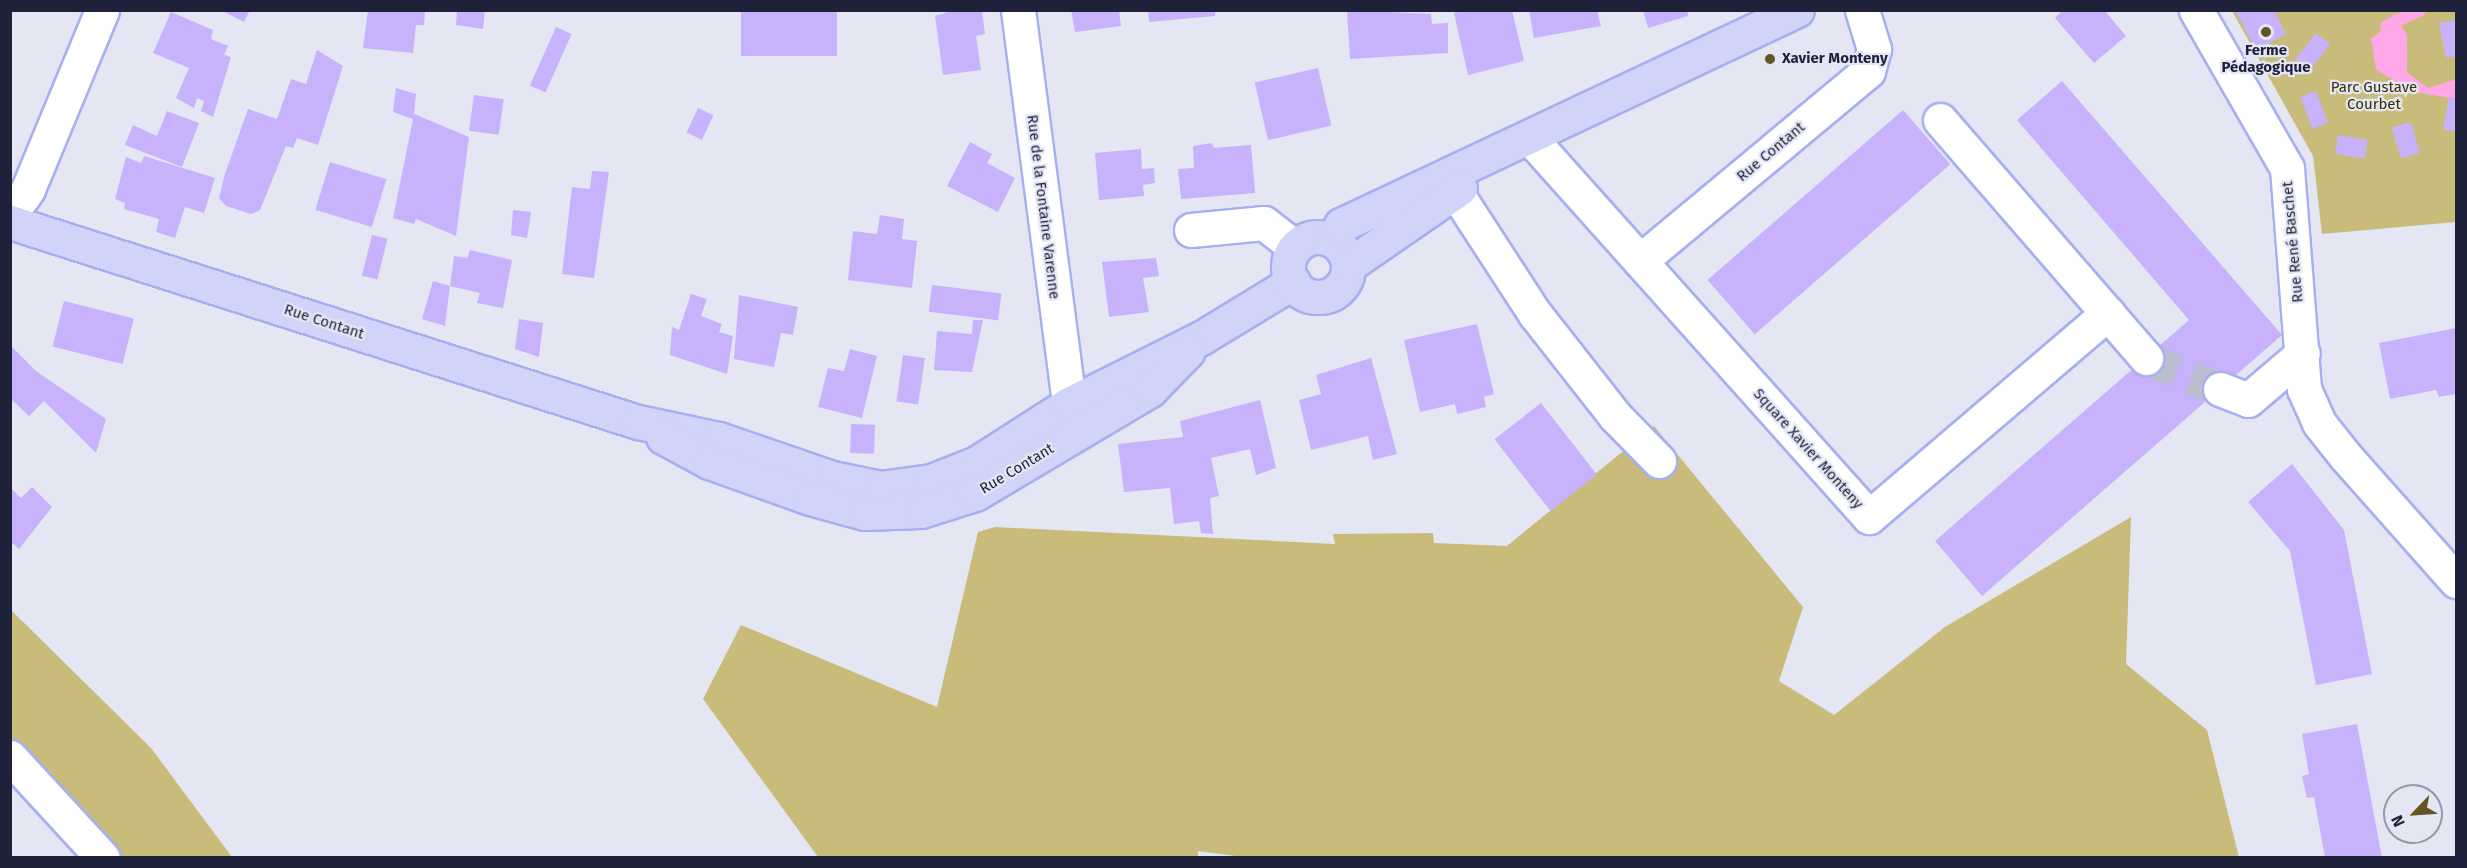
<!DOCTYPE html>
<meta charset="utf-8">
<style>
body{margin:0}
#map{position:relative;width:2467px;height:868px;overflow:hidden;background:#e4e6f4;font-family:"Fira Sans",sans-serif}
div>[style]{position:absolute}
.green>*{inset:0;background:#c9bb7a}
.water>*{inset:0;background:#ffa7e7}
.stream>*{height:12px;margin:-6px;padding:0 6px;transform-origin:6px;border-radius:6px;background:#ffa7e7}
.building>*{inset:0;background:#c7b2fb;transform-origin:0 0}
.minor-tunnel>*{height:33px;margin-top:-16.5px;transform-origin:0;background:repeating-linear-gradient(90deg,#bcbfcf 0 33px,transparent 0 49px)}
.roads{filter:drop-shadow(2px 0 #a6b0f1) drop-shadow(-2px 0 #a6b0f1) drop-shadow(0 2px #a6b0f1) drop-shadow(0 -2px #a6b0f1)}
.minor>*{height:33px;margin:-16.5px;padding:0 16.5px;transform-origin:16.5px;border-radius:16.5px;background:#fff}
.major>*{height:33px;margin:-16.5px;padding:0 16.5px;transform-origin:16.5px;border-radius:16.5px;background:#cfd4f8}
.major>.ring{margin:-16.5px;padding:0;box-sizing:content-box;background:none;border:33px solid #cfd4f8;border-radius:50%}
.dots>*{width:16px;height:16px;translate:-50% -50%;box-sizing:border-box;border:3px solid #e4e6f4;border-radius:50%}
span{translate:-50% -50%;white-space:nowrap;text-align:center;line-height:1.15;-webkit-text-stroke:4.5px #e4e6f4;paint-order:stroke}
.poi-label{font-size:15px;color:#1e213a;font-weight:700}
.left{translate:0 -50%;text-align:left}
.park-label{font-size:15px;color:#393000}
.street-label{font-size:15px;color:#1e213a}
.frame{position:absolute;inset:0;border:12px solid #1e213a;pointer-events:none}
.north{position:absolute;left:2383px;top:784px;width:60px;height:60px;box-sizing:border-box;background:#e4e6f4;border:2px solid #9597aa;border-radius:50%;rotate:245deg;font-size:16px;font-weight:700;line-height:24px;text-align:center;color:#1e213a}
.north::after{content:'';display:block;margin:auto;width:21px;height:27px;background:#615622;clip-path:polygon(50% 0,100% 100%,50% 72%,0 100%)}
</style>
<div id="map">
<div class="green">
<i style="clip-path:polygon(2232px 11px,2456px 11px,2456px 222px,2322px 234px,2313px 156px)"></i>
<i style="clip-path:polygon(1654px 426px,1803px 607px,1779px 681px,1834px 715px,1945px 627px,2131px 517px,2126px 664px,2207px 730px,2239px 857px,1250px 858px,1198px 851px,1198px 858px,818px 857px,703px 699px,741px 625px,937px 707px,978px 532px,995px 527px,1335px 544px,1333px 534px,1433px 533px,1434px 543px,1507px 546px)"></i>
<i style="clip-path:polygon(10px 609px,151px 748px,232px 857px,103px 857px,11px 761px)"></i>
</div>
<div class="water">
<i style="clip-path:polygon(2393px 13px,2407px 35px,2407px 72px,2428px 88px,2456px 79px,2456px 99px,2414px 92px,2376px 70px,2371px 39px,2392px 22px)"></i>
</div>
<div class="stream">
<i style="left:2386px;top:26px;width:38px;rotate:-25deg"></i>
</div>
<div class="building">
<i style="clip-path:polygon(221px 10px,250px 10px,244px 22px)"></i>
<i style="clip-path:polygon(368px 10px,425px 10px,424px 25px,416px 25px,413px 53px,363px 48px)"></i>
<i style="clip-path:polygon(457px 10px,485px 10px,483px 29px,456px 25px)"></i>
<i style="left:741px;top:10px;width:96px;height:46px"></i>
<i style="clip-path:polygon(955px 10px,982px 10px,985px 34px,976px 36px,981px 70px,943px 75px,935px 16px)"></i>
<i style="clip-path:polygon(1071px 10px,1119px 10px,1121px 26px,1075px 32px)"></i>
<i style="clip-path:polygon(1148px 10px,1215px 10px,1215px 16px,1149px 22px)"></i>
<i style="clip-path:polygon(1347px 10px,1431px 14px,1432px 24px,1448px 23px,1448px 53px,1350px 59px)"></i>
<i style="clip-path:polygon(1466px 10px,1512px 10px,1524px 61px,1468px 75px,1454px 13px)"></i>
<i style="clip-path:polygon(1529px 10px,1597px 10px,1601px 26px,1534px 38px)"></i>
<i style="clip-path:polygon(1643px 10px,1687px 10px,1688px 16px,1648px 28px)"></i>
<i style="clip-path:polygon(2063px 10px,2104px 10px,2126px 36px,2094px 63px,2055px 18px)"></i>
<i style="clip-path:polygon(2235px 10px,2274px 10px,2286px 34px,2256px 50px)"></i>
<i style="clip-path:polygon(171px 12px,213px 30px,211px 39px,228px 46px,224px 55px,231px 57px,213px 117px,201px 111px,204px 101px,197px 98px,194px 108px,176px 98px,189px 68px,153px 53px)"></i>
<i style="clip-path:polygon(2456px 20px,2456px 56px,2446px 58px,2439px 23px)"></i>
<i style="left:556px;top:27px;width:17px;height:64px;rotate:24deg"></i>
<i style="left:2316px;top:33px;width:18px;height:34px;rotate:38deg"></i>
<i style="clip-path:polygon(317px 50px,343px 66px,318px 145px,297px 138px,293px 148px,286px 146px,260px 210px,251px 214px,226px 206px,219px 198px,225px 174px,248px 109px,277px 119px,291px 79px,306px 84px)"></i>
<i style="left:1318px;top:68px;width:59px;height:65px;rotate:77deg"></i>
<i style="clip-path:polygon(2062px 81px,2282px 335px,1982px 596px,1935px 541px,2189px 320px,2017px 120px)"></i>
<i style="clip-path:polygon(396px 88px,416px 94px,414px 114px,469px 137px,456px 236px,416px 219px,414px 224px,393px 218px,413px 119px,393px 112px)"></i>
<i style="left:2316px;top:91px;width:34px;height:17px;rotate:69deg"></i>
<i style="left:474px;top:95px;width:30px;height:36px;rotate:8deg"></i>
<i style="clip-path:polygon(2449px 97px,2456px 99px,2456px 132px,2443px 129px)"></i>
<i style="left:698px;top:108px;width:17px;height:27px;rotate:25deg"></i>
<i style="left:1903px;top:110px;width:72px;height:259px;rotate:49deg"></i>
<i style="clip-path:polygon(167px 111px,199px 123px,182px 167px,125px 145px,133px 125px,157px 136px)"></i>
<i style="left:2411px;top:122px;width:32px;height:20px;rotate:74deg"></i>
<i style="left:2338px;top:135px;width:30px;height:19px;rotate:9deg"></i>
<i style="clip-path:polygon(970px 142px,992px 154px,987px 163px,1015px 178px,998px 212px,947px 186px)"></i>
<i style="clip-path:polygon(1212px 143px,1214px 148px,1251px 145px,1255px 193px,1181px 199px,1178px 169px,1194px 168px,1193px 146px)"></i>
<i style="clip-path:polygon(1141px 149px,1142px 169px,1154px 168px,1155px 183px,1143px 185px,1144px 196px,1099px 200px,1095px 153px)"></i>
<i style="clip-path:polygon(144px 156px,215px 178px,204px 213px,185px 207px,175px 238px,156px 232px,159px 219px,124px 209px,125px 203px,115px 199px,126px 157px,141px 163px)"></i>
<i style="left:330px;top:162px;width:59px;height:50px;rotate:17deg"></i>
<i style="clip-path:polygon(592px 171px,609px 172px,594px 278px,562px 274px,572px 187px,590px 189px)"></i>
<i style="clip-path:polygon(513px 210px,531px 212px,527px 238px,511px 235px)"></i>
<i style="clip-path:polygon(880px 215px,904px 219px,902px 239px,917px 241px,912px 288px,848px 280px,853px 231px,877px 234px)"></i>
<i style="left:372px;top:235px;width:16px;height:42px;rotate:14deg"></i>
<i style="clip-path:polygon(470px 250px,512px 260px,503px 308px,477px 303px,480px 293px,450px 286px,454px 256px,467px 258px)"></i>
<i style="clip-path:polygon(1156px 258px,1159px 276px,1143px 278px,1149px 312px,1109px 317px,1102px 262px)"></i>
<i style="clip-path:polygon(433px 281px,450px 286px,445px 326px,422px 319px)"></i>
<i style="left:932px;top:285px;width:70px;height:27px;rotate:7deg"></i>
<i style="clip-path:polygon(691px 294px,707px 299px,701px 316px,722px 324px,719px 332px,733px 336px,727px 374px,670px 355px,672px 327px,679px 330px)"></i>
<i style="clip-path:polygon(739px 295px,798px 307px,793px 335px,781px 333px,774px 367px,734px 359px)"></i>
<i style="left:64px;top:301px;width:72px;height:47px;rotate:14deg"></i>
<i style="clip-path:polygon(519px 319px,543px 323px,539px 357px,515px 349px)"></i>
<i style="clip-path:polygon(973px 320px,983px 320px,972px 372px,934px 370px,937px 331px,972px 334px)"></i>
<i style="clip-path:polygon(1477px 324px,1494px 394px,1484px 397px,1486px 407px,1457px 414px,1455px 404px,1420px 412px,1404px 340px)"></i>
<i style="clip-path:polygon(2456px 328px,2456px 394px,2439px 397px,2436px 390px,2390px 399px,2379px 343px)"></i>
<i style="clip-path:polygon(10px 345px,36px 371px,106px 419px,96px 453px,44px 401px,29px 416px,10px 398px)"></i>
<i style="clip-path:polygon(850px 349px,877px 356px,862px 418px,818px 407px,828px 368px,844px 371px)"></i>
<i style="left:903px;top:355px;width:22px;height:47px;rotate:8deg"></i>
<i style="clip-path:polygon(1371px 358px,1397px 454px,1373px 460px,1368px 436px,1311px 450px,1299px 400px,1321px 394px,1316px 375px)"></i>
<i style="clip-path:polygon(1260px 400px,1276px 468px,1256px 475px,1250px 449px,1211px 458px,1219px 496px,1210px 498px,1213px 534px,1201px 533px,1199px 521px,1174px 524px,1170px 488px,1124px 492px,1118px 444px,1183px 437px,1180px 421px)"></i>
<i style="left:1541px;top:403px;width:91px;height:59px;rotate:52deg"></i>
<i style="left:851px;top:424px;width:24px;height:29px;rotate:2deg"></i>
<i style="clip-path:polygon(2292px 464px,2344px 530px,2372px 674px,2316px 685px,2290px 551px,2248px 502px)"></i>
<i style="clip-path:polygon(10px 487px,21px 498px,32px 487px,52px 507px,19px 549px,10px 541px)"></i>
<i style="clip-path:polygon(2357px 724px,2382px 858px,2325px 858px,2314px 797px,2307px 798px,2302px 776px,2309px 774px,2302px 734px)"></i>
</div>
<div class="minor-tunnel">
<i style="left:2146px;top:358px;width:80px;rotate:22.7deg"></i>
</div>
<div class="roads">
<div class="minor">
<i style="left:1018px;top:10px;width:397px;rotate:82.6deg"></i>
<i style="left:2196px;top:10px;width:182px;rotate:60.1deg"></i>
<i style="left:2287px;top:168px;width:222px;rotate:85.6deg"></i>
<i style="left:2304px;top:389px;width:37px;rotate:66deg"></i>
<i style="left:2319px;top:423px;width:43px;rotate:51.5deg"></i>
<i style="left:2346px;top:457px;width:166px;rotate:48.4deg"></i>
<i style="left:1940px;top:120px;width:315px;rotate:49.1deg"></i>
<i style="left:1531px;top:139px;width:507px;rotate:48.2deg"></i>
<i style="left:1869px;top:517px;width:314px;rotate:-40.5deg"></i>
<i style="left:1455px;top:191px;width:147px;rotate:57deg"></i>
<i style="left:1535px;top:314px;width:130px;rotate:51.9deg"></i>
<i style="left:1615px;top:416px;width:63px;rotate:45.6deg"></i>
<i style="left:10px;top:215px;width:32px;rotate:-55deg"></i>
<i style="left:28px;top:189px;width:194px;rotate:-67.5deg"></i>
<i style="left:1191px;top:230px;width:73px;rotate:-5.5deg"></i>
<i style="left:1264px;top:223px;width:39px;rotate:38deg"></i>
<i style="left:1640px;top:261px;width:297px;rotate:-39.8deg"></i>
<i style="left:1868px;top:71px;width:23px;rotate:-75deg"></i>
<i style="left:1874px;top:49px;width:41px;rotate:-107.1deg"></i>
<i style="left:2220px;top:389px;width:30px;rotate:21deg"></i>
<i style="left:2248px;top:400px;width:72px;rotate:-40.5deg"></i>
<i style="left:10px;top:757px;width:137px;rotate:47.4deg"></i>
</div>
<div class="major">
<i style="left:10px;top:222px;width:659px;rotate:17.67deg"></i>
<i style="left:638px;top:422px;width:83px;rotate:11.9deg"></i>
<i style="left:719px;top:439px;width:120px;rotate:19deg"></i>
<i style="left:832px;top:478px;width:49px;rotate:11.8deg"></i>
<i style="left:880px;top:488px;width:51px;rotate:-7.8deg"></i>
<i style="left:931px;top:481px;width:49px;rotate:-21.4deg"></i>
<i style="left:977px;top:463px;width:109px;rotate:-32.7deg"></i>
<i style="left:1069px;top:404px;width:148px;rotate:-26.6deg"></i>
<i style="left:1201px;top:338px;width:108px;rotate:-31.3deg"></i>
<i class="ring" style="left:1288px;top:237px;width:27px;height:27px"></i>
<i style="left:1333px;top:240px;width:17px;rotate:-62deg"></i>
<i style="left:1341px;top:225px;width:504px;rotate:-25.24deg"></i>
<i style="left:1349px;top:265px;width:135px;rotate:-34.7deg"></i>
<i style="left:663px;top:437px;width:52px;rotate:28.5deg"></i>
<i style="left:709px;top:462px;width:107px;rotate:19.6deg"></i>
<i style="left:810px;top:498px;width:57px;rotate:15.3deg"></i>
<i style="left:865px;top:513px;width:56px;rotate:-2deg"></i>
<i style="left:921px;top:511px;width:57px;rotate:-17.5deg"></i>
<i style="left:975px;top:494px;width:204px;rotate:-30.7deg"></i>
<i style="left:1150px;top:390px;width:54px;rotate:-45.7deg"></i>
</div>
</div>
<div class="dots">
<i style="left:2266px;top:32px;background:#615622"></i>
<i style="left:1770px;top:59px;background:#615622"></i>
</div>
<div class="poi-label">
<span style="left:2266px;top:59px">Ferme<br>Pédagogique</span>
<span class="left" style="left:1782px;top:59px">Xavier Monteny</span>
</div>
<div class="park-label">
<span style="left:2374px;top:96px">Parc Gustave<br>Courbet</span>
</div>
<div class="street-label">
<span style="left:1771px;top:152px;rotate:-40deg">Rue Contant</span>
<span style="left:1043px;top:207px;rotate:83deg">Rue de la Fontaine Varenne</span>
<span style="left:2293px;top:242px;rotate:-95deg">Rue René Baschet</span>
<span style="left:324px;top:322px;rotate:18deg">Rue Contant</span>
<span style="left:1808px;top:449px;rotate:48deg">Square Xavier Monteny</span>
<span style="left:1017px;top:469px;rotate:-31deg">Rue Contant</span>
</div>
<div class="frame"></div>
<div class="north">N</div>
</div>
